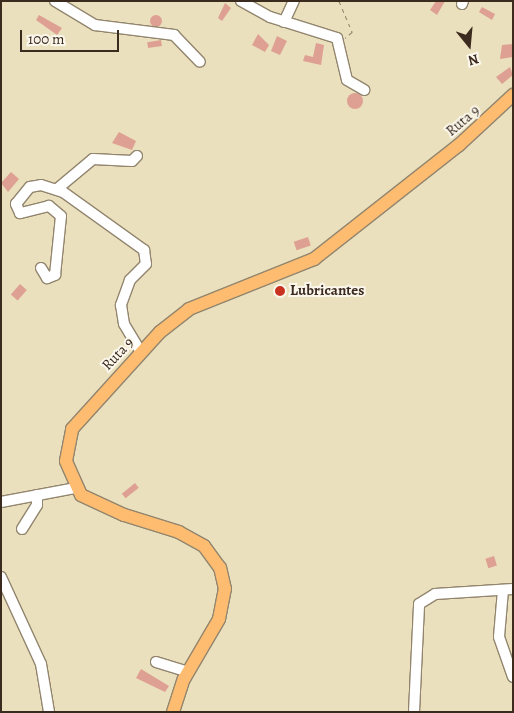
<!DOCTYPE html>
<style>
body{margin:0}
#map{position:relative;width:514px;height:713px;overflow:hidden;background:#eae0bd;font-family:Alegreya,serif}
div>[style]{position:absolute}
.building>*{inset:0;background:#dea093;transform-origin:0 0}
.round{border-radius:50%}
.path>*{height:1px;margin-top:-0.5px;transform-origin:0;background:repeating-linear-gradient(90deg,#92856e 0 4px,transparent 0 8px)}
.roads{filter:drop-shadow(1px 0 #92856e) drop-shadow(-1px 0 #92856e) drop-shadow(0 1px #92856e) drop-shadow(0 -1px #92856e)}
.minor>*{height:10px;margin:-5px;padding:0 5px;transform-origin:5px;border-radius:5px;background:#fff}
.major>*{height:12px;margin:-6px;padding:0 6px;transform-origin:6px;border-radius:6px;background:#febc70}
.dots>*{width:14px;height:14px;translate:-50% -50%;box-sizing:border-box;border:2px solid #fbf7ec;border-radius:50%}
span{translate:-50% -50%;white-space:nowrap;text-align:center;line-height:1.15;-webkit-text-stroke:4px #fbf7ec;paint-order:stroke}
.street-label{font-size:15px;color:#3b2a1e}
.poi-label{font-size:15px;color:#3b2a1e;font-weight:700}
.left{translate:0 -50%;text-align:left}
.frame{position:absolute;inset:0;border:2px solid #3b2a1e;pointer-events:none}
.north{position:absolute;left:444px;top:20px;width:50px;height:50px;-webkit-text-stroke:4px #fbf7ec;paint-order:stroke;rotate:163deg;font-size:14px;font-weight:700;line-height:20px;text-align:center;color:#3b2a1e}
.north::after{content:'';display:block;margin:auto;width:18px;height:22px;background:#3b2a1e;clip-path:polygon(50% 0,100% 100%,50% 72%,0 100%)}
.scale{position:absolute;left:20px;top:30px;width:99px;height:22px;box-sizing:border-box;border:2px solid #3b2a1e;border-top:0;padding-left:6px;font-size:15px;line-height:18px;white-space:nowrap;color:#3b2a1e;-webkit-text-stroke:4px #fbf7ec;paint-order:stroke}
</style>
<div id="map">
<div class="building">
<i style="clip-path:polygon(436px 1px,445px 1px,437px 15px,430px 10px)"></i>
<i style="clip-path:polygon(225px 3px,231px 8px,222px 21px,218px 18px)"></i>
<i style="clip-path:polygon(482px 7px,495px 14px,492px 20px,479px 12px)"></i>
<i style="clip-path:polygon(39px 15px,62px 28px,57px 35px,36px 20px)"></i>
<i class="round" style="left:150px;top:15px;width:12px;height:12px"></i>
<i style="clip-path:polygon(258px 34px,269px 45px,265px 52px,252px 45px)"></i>
<i style="clip-path:polygon(277px 36px,287px 41px,280px 55px,271px 51px)"></i>
<i style="left:161px;top:40px;width:6px;height:14px;rotate:81deg"></i>
<i style="clip-path:polygon(316px 43px,324px 45px,321px 65px,303px 61px,305px 55px,313px 57px)"></i>
<i style="clip-path:polygon(513px 44px,513px 57px,500px 59px,502px 45px)"></i>
<i style="clip-path:polygon(510px 67px,513px 75px,502px 84px,496px 77px)"></i>
<i class="round" style="left:347px;top:93px;width:16px;height:16px"></i>
<i style="clip-path:polygon(119px 132px,136px 141px,132px 150px,112px 143px)"></i>
<i style="clip-path:polygon(11px 172px,19px 179px,8px 192px,1px 183px)"></i>
<i style="left:308px;top:237px;width:9px;height:15px;rotate:72deg"></i>
<i style="left:20px;top:284px;width:9px;height:14px;rotate:41deg"></i>
<i style="left:135px;top:483px;width:6px;height:17px;rotate:51deg"></i>
<i style="left:494px;top:556px;width:10px;height:9px;rotate:73deg"></i>
<i style="clip-path:polygon(141px 669px,169px 686px,165px 692px,136px 678px)"></i>
</div>
<div class="path">
<i style="left:339px;top:1px;width:34px;rotate:67deg"></i>
<i style="left:352px;top:32px;width:9px;rotate:139deg"></i>
</div>
<div class="roads">
<div class="minor">
<i style="left:55px;top:1px;width:47px;rotate:31deg"></i>
<i style="left:95px;top:25px;width:80px;rotate:7.2deg"></i>
<i style="left:174px;top:35px;width:37px;rotate:46deg"></i>
<i style="left:241px;top:1px;width:33px;rotate:29deg"></i>
<i style="left:270px;top:17px;width:70px;rotate:17.4deg"></i>
<i style="left:337px;top:38px;width:43px;rotate:76.6deg"></i>
<i style="left:347px;top:80px;width:20px;rotate:30deg"></i>
<i style="left:462px;top:4px;width:3px;rotate:-72deg"></i>
<i style="left:284px;top:22px;width:23px;rotate:-65deg"></i>
<i style="left:57px;top:189px;width:47px;rotate:-39.8deg"></i>
<i style="left:93px;top:159px;width:39px;rotate:3deg"></i>
<i style="left:132px;top:161px;width:7px;rotate:-45deg"></i>
<i style="left:41px;top:268px;width:12px;rotate:59deg"></i>
<i style="left:47px;top:278px;width:9px;rotate:-21deg"></i>
<i style="left:55px;top:275px;width:59px;rotate:-84.2deg"></i>
<i style="left:61px;top:216px;width:16px;rotate:-140deg"></i>
<i style="left:49px;top:206px;width:30px;rotate:166deg"></i>
<i style="left:20px;top:213px;width:10px;rotate:-114deg"></i>
<i style="left:16px;top:204px;width:22px;rotate:-51deg"></i>
<i style="left:30px;top:187px;width:11px;rotate:-10deg"></i>
<i style="left:41px;top:185px;width:23px;rotate:18deg"></i>
<i style="left:63px;top:192px;width:100px;rotate:35.6deg"></i>
<i style="left:144px;top:250px;width:14px;rotate:82deg"></i>
<i style="left:146px;top:264px;width:23px;rotate:135deg"></i>
<i style="left:130px;top:280px;width:27px;rotate:110deg"></i>
<i style="left:121px;top:305px;width:19px;rotate:81deg"></i>
<i style="left:124px;top:324px;width:33px;rotate:59deg"></i>
<i style="left:1px;top:502px;width:75px;rotate:-10.7deg"></i>
<i style="left:22px;top:529px;width:28px;rotate:-58deg"></i>
<i style="left:37px;top:505px;width:10px;rotate:-90deg"></i>
<i style="left:1px;top:577px;width:96px;rotate:65.3deg"></i>
<i style="left:41px;top:664px;width:49px;rotate:80.5deg"></i>
<i style="left:503px;top:590px;width:47px;rotate:94.9deg"></i>
<i style="left:499px;top:637px;width:42px;rotate:70.7deg"></i>
<i style="left:156px;top:662px;width:34px;rotate:17deg"></i>
<i style="left:414px;top:712px;width:108px;rotate:-87.3deg"></i>
<i style="left:419px;top:604px;width:19px;rotate:-32deg"></i>
<i style="left:435px;top:594px;width:78px;rotate:-3.7deg"></i>
</div>
<div class="major">
<i style="left:173px;top:712px;width:35px;rotate:-72deg"></i>
<i style="left:184px;top:679px;width:69px;rotate:-59.7deg"></i>
<i style="left:219px;top:619px;width:31px;rotate:-79deg"></i>
<i style="left:225px;top:589px;width:22px;rotate:-103deg"></i>
<i style="left:220px;top:568px;width:27px;rotate:-126deg"></i>
<i style="left:204px;top:546px;width:29px;rotate:-151deg"></i>
<i style="left:179px;top:532px;width:58px;rotate:-162.8deg"></i>
<i style="left:124px;top:515px;width:47px;rotate:-155.1deg"></i>
<i style="left:81px;top:495px;width:37px;rotate:-114deg"></i>
<i style="left:66px;top:461px;width:33px;rotate:-79deg"></i>
<i style="left:72px;top:429px;width:131px;rotate:-47.8deg"></i>
<i style="left:160px;top:332px;width:37px;rotate:-38deg"></i>
<i style="left:189px;top:309px;width:135px;rotate:-21.8deg"></i>
<i style="left:314px;top:259px;width:184px;rotate:-38.2deg"></i>
<i style="left:459px;top:145px;width:74px;rotate:-42.8deg"></i>
</div>
</div>
<div class="dots">
<i style="left:280px;top:291px;background:#c8321e"></i>
</div>
<div class="street-label">
<span style="left:463px;top:121px;rotate:-40deg">Ruta 9</span>
<span style="left:118px;top:354px;rotate:-47deg">Ruta 9</span>
</div>
<div class="poi-label">
<span class="left" style="left:290px;top:291px">Lubricantes</span>
</div>
<div class="frame"></div>
<div class="north">N</div>
<div class="scale">100 m</div>
</div>
